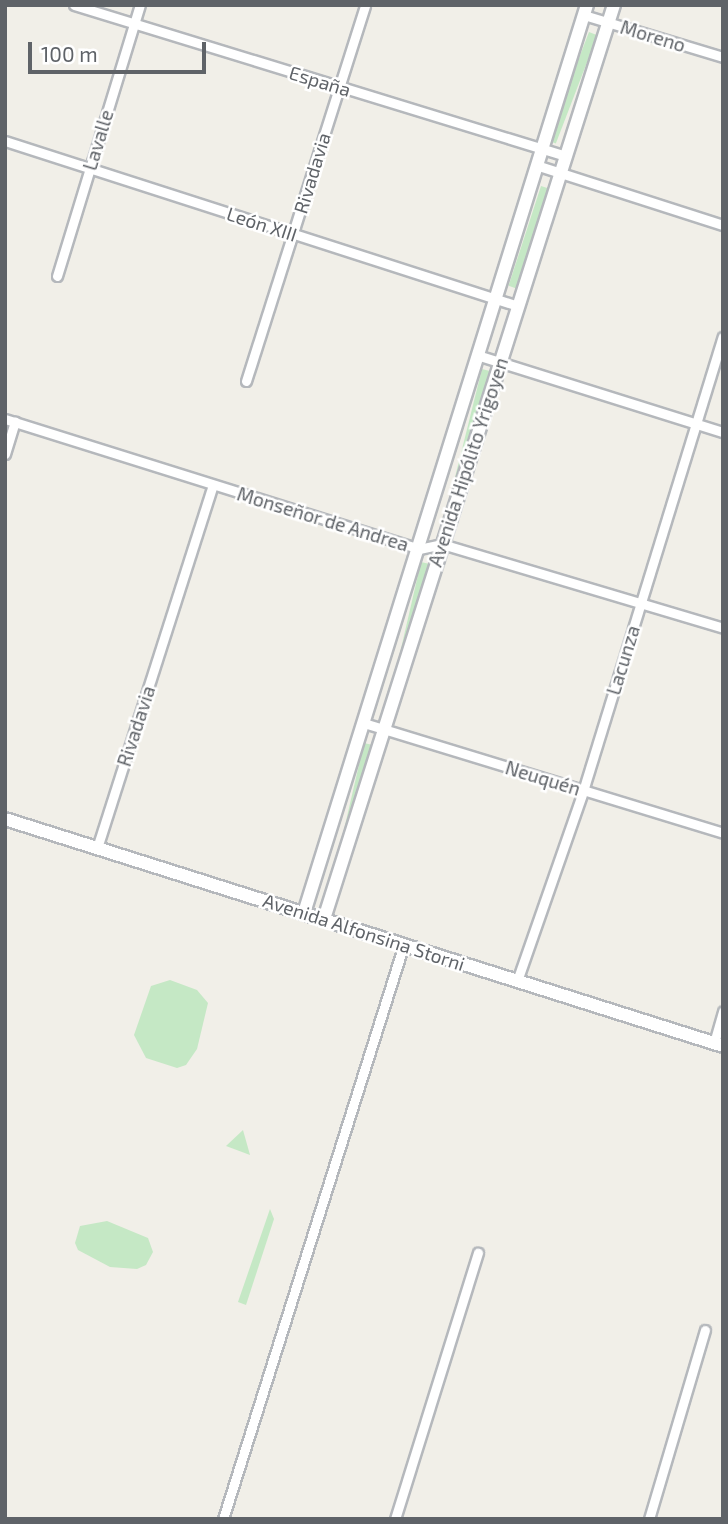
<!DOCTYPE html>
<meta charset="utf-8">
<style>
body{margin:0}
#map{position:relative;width:728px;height:1524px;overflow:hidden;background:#f1efe8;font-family:"Exo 2",sans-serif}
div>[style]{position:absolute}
.green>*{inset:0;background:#c5e8c5;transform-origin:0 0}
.roads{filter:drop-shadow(2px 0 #b5b8bc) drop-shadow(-2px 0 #b5b8bc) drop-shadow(0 2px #b5b8bc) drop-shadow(0 -2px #b5b8bc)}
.minor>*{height:9px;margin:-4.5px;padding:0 4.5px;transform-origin:4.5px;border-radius:4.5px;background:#fff}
.secondary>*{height:12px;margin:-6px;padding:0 6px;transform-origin:6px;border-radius:6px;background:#fff}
span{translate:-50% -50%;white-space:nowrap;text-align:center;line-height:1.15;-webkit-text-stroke:5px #fff;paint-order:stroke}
.street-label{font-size:19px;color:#5f6368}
.frame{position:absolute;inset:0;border:7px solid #5f6368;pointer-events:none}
.scale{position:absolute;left:28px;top:42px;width:178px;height:32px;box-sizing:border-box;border:4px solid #5f6368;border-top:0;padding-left:9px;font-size:21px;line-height:24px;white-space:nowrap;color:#5f6368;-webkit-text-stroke:5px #fff;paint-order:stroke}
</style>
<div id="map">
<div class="green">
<i style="left:589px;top:32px;width:9px;height:116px;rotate:21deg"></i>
<i style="left:541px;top:186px;width:9px;height:105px;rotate:18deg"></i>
<i style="left:482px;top:369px;width:8px;height:159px;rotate:14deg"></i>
<i style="left:421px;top:562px;width:9px;height:159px;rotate:13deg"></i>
<i style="left:364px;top:743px;width:9px;height:159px;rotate:13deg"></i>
<i style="clip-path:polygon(170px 980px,197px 990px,208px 1003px,197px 1049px,186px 1065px,177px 1068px,146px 1058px,134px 1035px,151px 986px)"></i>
<i style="clip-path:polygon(243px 1130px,250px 1155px,226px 1146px)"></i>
<i style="clip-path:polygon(270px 1209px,274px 1219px,246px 1305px,238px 1302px)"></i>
<i style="clip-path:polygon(107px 1221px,148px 1238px,153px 1252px,146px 1265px,137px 1269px,110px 1267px,78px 1250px,75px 1243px,80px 1226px)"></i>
</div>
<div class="roads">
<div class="minor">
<i style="left:74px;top:5px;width:515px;rotate:17.06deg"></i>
<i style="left:584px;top:15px;width:145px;rotate:16.8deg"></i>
<i style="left:5px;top:141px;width:539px;rotate:17.83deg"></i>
<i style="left:539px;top:166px;width:193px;rotate:17.8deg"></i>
<i style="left:57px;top:276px;width:283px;rotate:-73deg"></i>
<i style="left:480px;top:356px;width:255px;rotate:17.4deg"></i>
<i style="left:246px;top:381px;width:394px;rotate:-72.4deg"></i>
<i style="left:5px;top:419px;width:434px;rotate:17.4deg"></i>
<i style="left:419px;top:549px;width:24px;rotate:-12deg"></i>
<i style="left:442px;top:544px;width:293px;rotate:16.6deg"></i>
<i style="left:5px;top:454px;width:34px;rotate:-73deg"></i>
<i style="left:364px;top:723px;width:375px;rotate:17deg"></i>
<i style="left:97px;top:848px;width:381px;rotate:-72.3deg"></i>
<i style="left:517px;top:981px;width:201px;rotate:-70.8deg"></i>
<i style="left:583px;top:791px;width:475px;rotate:-72.9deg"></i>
<i style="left:714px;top:1043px;width:33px;rotate:-74deg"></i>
<i style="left:223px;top:1519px;width:603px;rotate:-72.53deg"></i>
<i style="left:395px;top:1519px;width:279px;rotate:-72.7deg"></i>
<i style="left:649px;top:1519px;width:197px;rotate:-73.5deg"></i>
</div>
<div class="secondary">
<i style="left:5px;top:819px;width:753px;rotate:17.54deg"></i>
<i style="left:304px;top:913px;width:951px;rotate:-72.69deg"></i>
<i style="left:324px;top:919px;width:959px;rotate:-72.4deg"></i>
</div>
</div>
<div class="street-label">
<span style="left:653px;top:36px;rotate:17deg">Moreno</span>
<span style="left:320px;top:81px;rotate:17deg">España</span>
<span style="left:98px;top:140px;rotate:-73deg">Lavalle</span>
<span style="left:312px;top:173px;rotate:-73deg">Rivadavia</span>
<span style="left:262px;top:224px;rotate:18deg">León XIII</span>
<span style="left:468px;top:462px;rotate:-72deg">Avenida Hipólito Yrigoyen</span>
<span style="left:323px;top:519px;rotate:17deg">Monseñor de Andrea</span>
<span style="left:623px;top:660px;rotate:-73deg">Lacunza</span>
<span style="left:136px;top:726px;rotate:-72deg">Rivadavia</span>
<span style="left:543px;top:778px;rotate:17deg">Neuquén</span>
<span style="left:364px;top:932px;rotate:18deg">Avenida Alfonsina Storni</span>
</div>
<div class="frame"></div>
<div class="scale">100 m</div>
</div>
